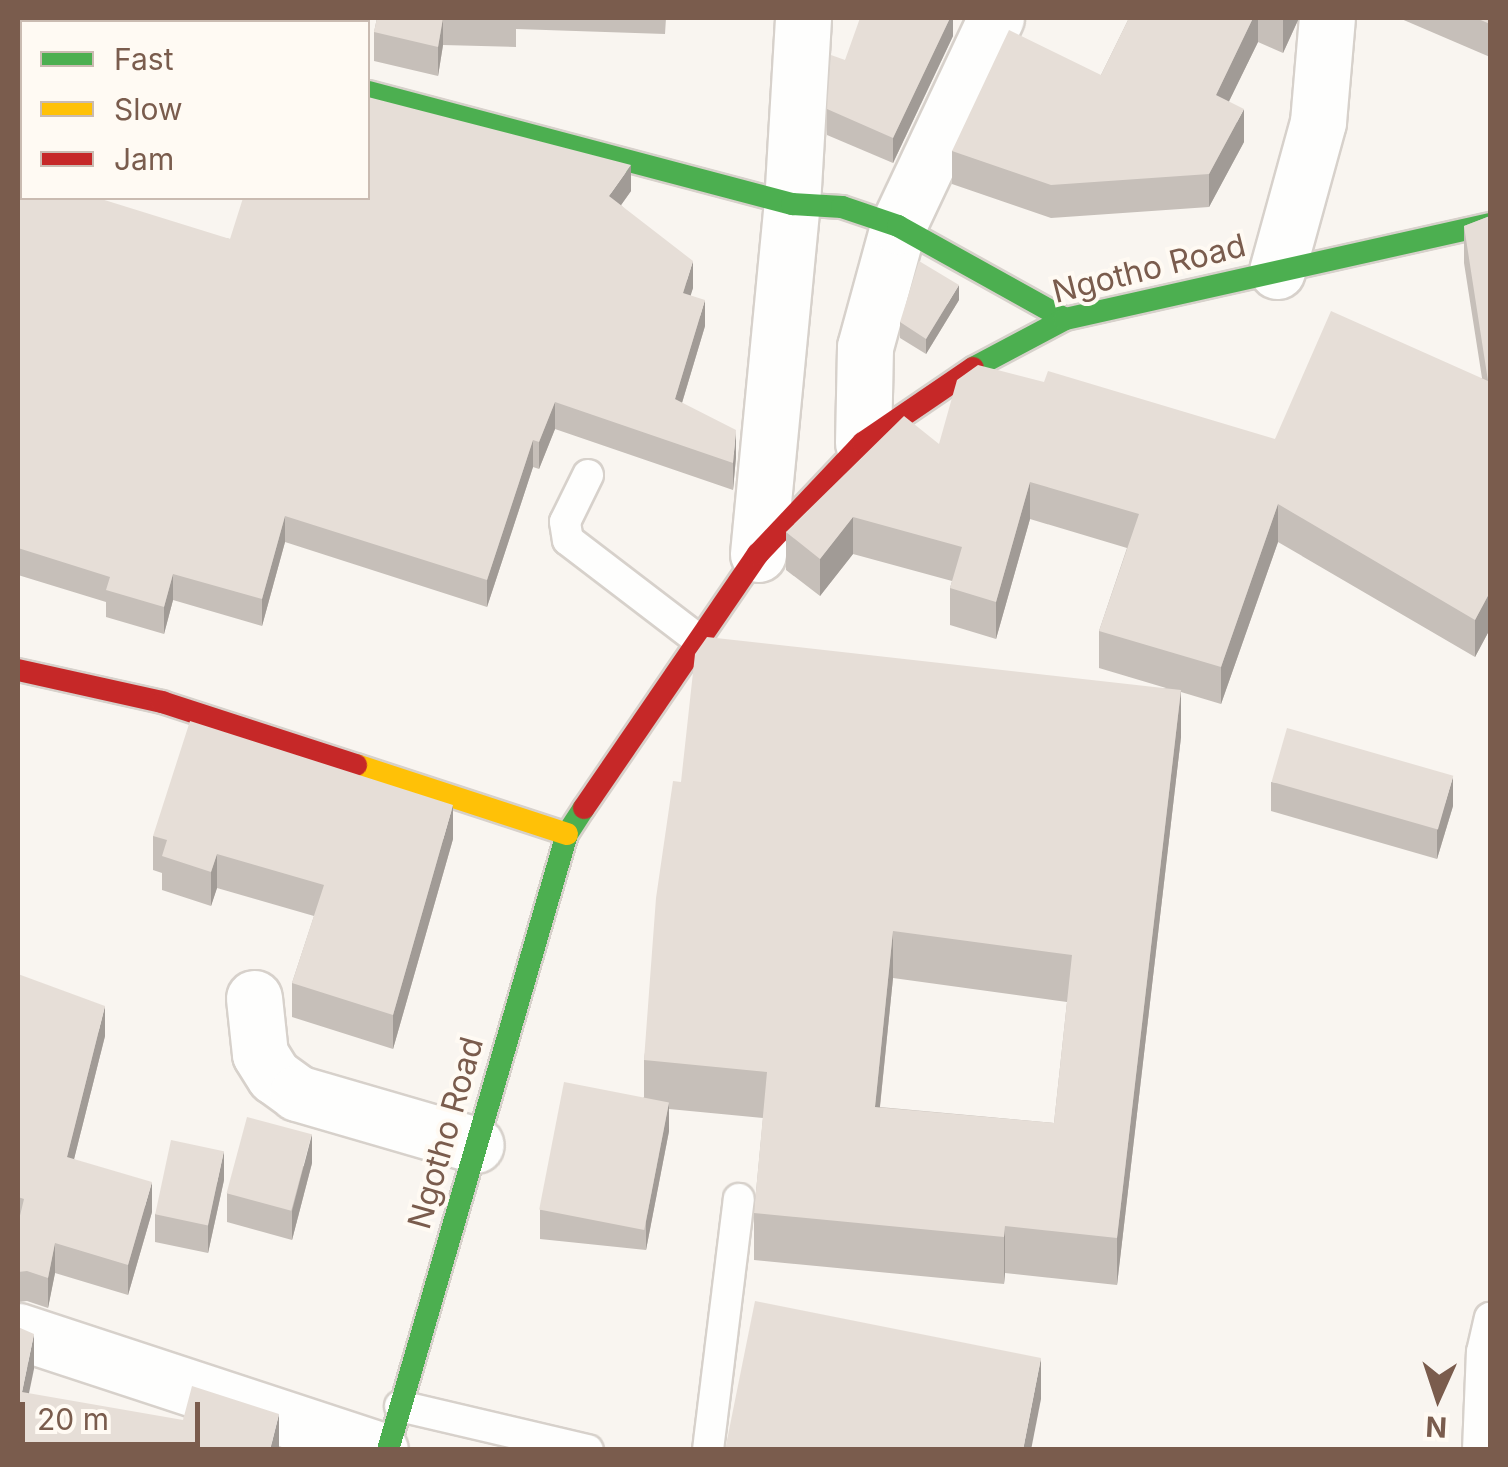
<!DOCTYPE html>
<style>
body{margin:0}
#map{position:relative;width:1508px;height:1467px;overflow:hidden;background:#f9f5f0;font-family:Inter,sans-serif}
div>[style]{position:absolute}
.roads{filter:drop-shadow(2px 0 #d7d1cb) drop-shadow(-2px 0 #d7d1cb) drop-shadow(0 2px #d7d1cb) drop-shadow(0 -2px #d7d1cb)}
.lane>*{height:30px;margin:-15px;padding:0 15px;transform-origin:15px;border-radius:15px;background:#fefefd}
.street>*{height:55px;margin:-27.5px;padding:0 27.5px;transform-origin:27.5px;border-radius:27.5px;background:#fefefd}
.fast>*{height:22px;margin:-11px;padding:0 11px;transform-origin:11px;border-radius:11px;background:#4caf50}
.slow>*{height:22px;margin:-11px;padding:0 11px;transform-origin:11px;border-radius:11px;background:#ffc107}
.jam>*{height:22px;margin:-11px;padding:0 11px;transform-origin:11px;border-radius:11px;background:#c62828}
.wall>*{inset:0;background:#c6bfb9}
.shaded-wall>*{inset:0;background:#a19b96}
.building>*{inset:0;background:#e6ded7;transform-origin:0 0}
span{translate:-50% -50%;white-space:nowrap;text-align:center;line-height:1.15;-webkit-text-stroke:8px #fffaf3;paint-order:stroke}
.street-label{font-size:32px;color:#7a5c4d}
.frame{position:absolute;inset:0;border:20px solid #7a5c4d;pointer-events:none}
.legend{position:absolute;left:20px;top:20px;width:350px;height:180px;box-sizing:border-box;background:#fffaf3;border:2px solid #cabbb1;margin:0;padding:12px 18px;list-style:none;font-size:30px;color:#7a5c4d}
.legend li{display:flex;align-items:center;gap:20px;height:50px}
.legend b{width:50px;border:2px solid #cabbb1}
.north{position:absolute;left:1388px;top:1347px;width:100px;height:100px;-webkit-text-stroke:8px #fffaf3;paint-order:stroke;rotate:183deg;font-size:28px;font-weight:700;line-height:40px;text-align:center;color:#7a5c4d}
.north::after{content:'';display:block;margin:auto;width:35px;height:45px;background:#7a5c4d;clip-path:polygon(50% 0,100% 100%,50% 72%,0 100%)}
.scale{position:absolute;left:20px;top:1402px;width:180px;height:45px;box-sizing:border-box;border:5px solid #7a5c4d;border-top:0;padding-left:12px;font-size:30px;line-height:35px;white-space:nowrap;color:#7a5c4d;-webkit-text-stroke:8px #fffaf3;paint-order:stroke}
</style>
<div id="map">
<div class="roads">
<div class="lane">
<i style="left:588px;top:475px;width:52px;rotate:116.1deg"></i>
<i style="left:565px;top:522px;width:18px;rotate:81deg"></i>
<i style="left:568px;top:540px;width:165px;rotate:37.4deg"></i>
<i style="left:400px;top:1406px;width:193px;rotate:13.2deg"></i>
<i style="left:708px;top:1450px;width:253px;rotate:-83deg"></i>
<i style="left:1478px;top:1450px;width:98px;rotate:-87.7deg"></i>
<i style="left:1482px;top:1352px;width:35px;rotate:-77deg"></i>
</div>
<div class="street">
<i style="left:48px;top:18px;width:18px;rotate:13deg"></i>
<i style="left:1277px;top:271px;width:155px;rotate:-74.6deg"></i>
<i style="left:1318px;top:122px;width:104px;rotate:-85.1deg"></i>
<i style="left:863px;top:443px;width:96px;rotate:-88.8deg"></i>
<i style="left:865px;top:347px;width:125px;rotate:-74.7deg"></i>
<i style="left:898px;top:226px;width:230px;rotate:-64.8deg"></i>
<i style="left:758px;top:554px;width:352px;rotate:-84.5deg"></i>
<i style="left:792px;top:204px;width:186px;rotate:-86.6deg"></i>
<i style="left:254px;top:998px;width:56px;rotate:83.9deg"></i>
<i style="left:260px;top:1054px;width:26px;rotate:58deg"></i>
<i style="left:274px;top:1076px;width:29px;rotate:36deg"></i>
<i style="left:297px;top:1093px;width:186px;rotate:16.2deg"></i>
<i style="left:18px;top:1331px;width:381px;rotate:18.2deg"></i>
</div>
<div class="fast">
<i style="left:368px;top:92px;width:439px;rotate:14.8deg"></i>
<i style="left:792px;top:204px;width:50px;rotate:3.4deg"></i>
<i style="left:842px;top:207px;width:59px;rotate:18.7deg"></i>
<i style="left:898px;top:226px;width:191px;rotate:29.1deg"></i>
<i style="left:973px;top:368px;width:104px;rotate:-28deg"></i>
<i style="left:1065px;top:319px;width:435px;rotate:-12.6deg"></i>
<i style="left:388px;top:1450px;width:641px;rotate:-73.8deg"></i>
<i style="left:567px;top:834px;width:31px;rotate:-57deg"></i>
</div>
<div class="slow">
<i style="left:356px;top:765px;width:222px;rotate:18.1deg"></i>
</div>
<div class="jam">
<i style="left:18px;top:670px;width:148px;rotate:12.5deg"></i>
<i style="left:162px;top:702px;width:204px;rotate:18deg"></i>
<i style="left:584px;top:808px;width:308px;rotate:-55.6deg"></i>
<i style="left:758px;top:554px;width:153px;rotate:-46.6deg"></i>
<i style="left:863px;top:443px;width:133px;rotate:-34.3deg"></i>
</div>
</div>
<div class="wall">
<i style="clip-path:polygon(377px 18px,666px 18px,665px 34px,516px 29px,516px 47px,443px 45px,438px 76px,374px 61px,374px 32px)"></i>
<i style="clip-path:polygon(953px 18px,953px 36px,893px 163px,827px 135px,827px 109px,845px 60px)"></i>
<i style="clip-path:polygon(1129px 18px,1299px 18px,1283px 53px,1258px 42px,1229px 101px,1244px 142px,1209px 207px,1051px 218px,952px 184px,952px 151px,1101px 75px)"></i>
<i style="clip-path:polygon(1399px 18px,1490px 18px,1490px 57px)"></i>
<i style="clip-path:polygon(18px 52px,22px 198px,230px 239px,631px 191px,621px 205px,693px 288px,690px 295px,705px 326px,682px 403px,736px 457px,733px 490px,555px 429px,539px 469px,533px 467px,487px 607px,285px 542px,262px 626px,173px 600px,164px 634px,106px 617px,106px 602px,18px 575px)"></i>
<i style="clip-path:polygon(evenodd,1490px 216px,1490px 629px,1475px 657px,1278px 542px,1221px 704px,1181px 692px,1181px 737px,1117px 1285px,1005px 1273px,1004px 1284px,754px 1260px,754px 1213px,763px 1118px,669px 1109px,669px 1131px,646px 1250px,540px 1239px,540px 1210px,644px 1097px,644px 1060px,681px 782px,1166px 688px,1099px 668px,1099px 631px,1127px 548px,1030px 519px,996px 639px,950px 625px,950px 588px,952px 581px,853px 554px,820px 596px,786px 570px,786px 532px,939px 444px,1275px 439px,1482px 378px,1464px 263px,1464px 226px,1490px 216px,893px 978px,1067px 1002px,1054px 1123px,880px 1107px,893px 978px)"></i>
<i style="clip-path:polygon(959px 300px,926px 354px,900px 338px,900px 322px)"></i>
<i style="clip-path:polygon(1271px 782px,1453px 806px,1437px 859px,1271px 811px)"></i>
<i style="clip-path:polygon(153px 836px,453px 839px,393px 1049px,292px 1017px,292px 983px,314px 916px,217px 888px,211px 906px,162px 890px,162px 873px,153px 870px)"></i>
<i style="clip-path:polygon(18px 974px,105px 1036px,74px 1159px,152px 1212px,128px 1295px,55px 1273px,48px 1308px,27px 1301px,18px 1302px)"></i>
<i style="clip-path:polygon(312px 1163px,292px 1240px,227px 1222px,227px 1193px)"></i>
<i style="clip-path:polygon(224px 1180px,208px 1253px,155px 1242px,155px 1214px)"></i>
</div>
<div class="shaded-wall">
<i style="clip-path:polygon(443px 18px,443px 45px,438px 76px,438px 47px)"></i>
<i style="clip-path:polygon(950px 18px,953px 18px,953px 36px,893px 163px,893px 138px)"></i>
<i style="clip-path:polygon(1253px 18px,1258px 18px,1258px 42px,1216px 128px,1216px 95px)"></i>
<i style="clip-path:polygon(1284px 18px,1299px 18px,1283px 53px,1283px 20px)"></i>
<i style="clip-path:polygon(1244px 109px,1244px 142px,1209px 207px,1209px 174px)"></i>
<i style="clip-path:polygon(22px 153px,22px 179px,18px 171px)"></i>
<i style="clip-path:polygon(631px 165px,631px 191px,609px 222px,609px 196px)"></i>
<i style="clip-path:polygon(693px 261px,693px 288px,683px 320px,683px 293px)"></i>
<i style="clip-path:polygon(959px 285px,959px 300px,926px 354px,926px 339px)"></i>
<i style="clip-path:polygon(705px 300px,705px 326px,675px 426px,675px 399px)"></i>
<i style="clip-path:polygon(555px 402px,555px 429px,539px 469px,539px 442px)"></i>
<i style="clip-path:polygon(736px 430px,736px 457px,733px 490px,733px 463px)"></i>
<i style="clip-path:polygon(533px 440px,533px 467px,487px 607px,487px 580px)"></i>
<i style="clip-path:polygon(1030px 482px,1030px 519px,996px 639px,996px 602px)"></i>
<i style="clip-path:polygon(1278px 504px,1278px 542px,1221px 704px,1221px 667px)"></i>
<i style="clip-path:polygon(285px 516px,285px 542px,262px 626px,262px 599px)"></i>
<i style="clip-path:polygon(853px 517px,853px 554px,820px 596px,820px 559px)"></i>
<i style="clip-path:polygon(173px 574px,173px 600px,164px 634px,164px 607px)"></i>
<i style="clip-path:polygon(1490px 592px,1490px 629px,1475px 657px,1475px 620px)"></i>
<i style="clip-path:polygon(1181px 690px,1181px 737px,1117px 1285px,1117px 1238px)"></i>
<i style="clip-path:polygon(1453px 777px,1453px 806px,1437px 859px,1437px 830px)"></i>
<i style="clip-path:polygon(453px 805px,453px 839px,393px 1049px,393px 1015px)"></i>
<i style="clip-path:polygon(217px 854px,217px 888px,211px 906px,211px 872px)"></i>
<i style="clip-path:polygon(893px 931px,893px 978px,875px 1154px,875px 1107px)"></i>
<i style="clip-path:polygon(105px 1006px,105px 1036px,67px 1187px,67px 1157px)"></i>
<i style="clip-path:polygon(669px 1102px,669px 1131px,646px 1250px,646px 1221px)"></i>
<i style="clip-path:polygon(312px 1134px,312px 1163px,292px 1240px,292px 1211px)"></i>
<i style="clip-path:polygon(224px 1151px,224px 1180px,208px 1253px,208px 1224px)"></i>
<i style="clip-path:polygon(152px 1182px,152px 1212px,128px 1295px,128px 1265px)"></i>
<i style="clip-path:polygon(1005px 1226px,1005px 1273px,1004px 1284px,1004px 1237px)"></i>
<i style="clip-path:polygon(55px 1243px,55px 1273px,48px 1308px,48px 1278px)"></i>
<i style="clip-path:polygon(34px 1334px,34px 1369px,22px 1427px,22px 1392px)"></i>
<i style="clip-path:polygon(1041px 1358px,1041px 1399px,1031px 1450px,1023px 1450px)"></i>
<i style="clip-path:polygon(279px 1414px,279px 1450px,270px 1450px)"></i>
</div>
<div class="building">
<i style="clip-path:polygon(377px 18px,443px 18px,438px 47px,374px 32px)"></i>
<i style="clip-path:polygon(860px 18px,950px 18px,893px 138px,827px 109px,831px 55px,845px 60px)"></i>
<i style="clip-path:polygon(1129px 18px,1253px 18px,1216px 95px,1244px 109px,1209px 174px,1051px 185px,952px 151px,1009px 30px,1101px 75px)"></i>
<i style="clip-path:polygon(1476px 18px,1490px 18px,1490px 24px)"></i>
<i style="clip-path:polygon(18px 52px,22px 54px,22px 153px,18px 171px)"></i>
<i style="clip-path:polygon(368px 97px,631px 165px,609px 196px,693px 261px,683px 293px,705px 300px,675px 399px,736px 430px,733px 463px,555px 402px,539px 442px,533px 440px,487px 580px,285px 516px,262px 599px,173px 574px,164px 607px,106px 590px,110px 577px,18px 548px,18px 172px,22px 174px,22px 198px,98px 198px,230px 239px,243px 198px,368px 198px)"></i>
<i style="clip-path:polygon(1490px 216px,1490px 592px,1475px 620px,1278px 504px,1221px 667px,1099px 631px,1139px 514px,1030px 482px,996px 602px,950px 588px,962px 547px,853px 517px,820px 559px,786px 532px,904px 416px,939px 444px,957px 380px,978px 365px,1044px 382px,1048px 371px,1275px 439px,1331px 311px,1488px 381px,1464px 226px)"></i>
<i style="clip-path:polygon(919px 261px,959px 285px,926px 339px,900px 322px)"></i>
<i style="clip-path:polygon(evenodd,707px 637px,1181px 690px,1117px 1238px,1005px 1226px,1004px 1237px,754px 1213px,767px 1072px,644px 1060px,656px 898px,673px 781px,681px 782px,695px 654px,707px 637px,893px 931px,1072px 955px,1054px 1123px,875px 1107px,893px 931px)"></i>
<i style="clip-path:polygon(190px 721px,453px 805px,393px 1015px,292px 983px,324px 885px,217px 854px,211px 872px,162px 856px,167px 840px,153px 836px)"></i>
<i style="left:1287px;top:728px;width:173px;height:56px;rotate:16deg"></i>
<i style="clip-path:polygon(18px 974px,105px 1006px,67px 1157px,152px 1182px,128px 1265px,55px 1243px,48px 1278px,27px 1271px,18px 1272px,18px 1224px,24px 1199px,18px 1197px)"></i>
<i style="left:564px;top:1082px;width:107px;height:130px;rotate:11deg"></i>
<i style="left:247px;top:1117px;width:67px;height:79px;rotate:15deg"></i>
<i style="left:171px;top:1140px;width:54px;height:76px;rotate:12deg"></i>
<i style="clip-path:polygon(755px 1301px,1041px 1358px,1023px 1450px,725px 1450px)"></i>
<i style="clip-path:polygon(18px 1327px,34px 1334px,22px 1392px,183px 1420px,192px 1386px,279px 1414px,270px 1450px,18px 1450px)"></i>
</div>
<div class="street-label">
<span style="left:1149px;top:269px;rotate:-14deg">Ngotho Road</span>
<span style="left:446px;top:1133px;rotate:-74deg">Ngotho Road</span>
</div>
<div class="frame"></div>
<ul class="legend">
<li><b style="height:12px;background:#4caf50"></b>Fast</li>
<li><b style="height:12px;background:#ffc107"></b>Slow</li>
<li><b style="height:12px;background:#c62828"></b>Jam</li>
</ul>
<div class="north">N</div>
<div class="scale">20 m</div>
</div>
